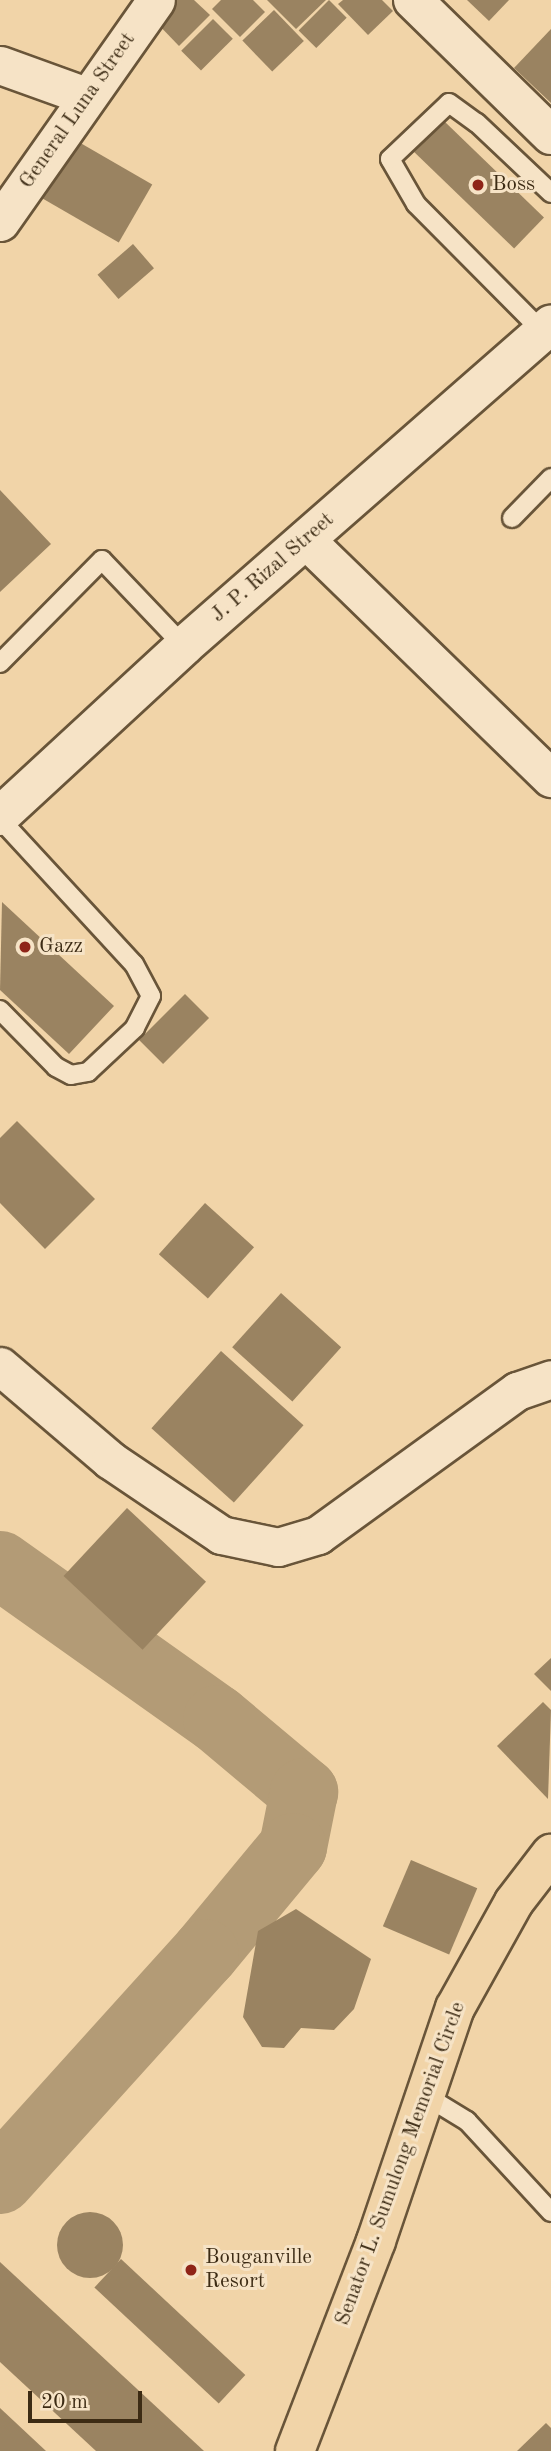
<!DOCTYPE html>
<style>
body{margin:0}
#map{position:relative;width:551px;height:2451px;overflow:hidden;background:#f1d4a8;font-family:"Old Standard TT",serif}
div>[style]{position:absolute}
.river>*{height:68px;margin:-34px;padding:0 34px;transform-origin:34px;border-radius:34px;background:#b39b76}
.building>*{inset:0;background:#9a8361;transform-origin:0 0}
.round{border-radius:50%}
.roads{filter:drop-shadow(2px 0 #695539) drop-shadow(-2px 0 #695539) drop-shadow(0 2px #695539) drop-shadow(0 -2px #695539)}
.lane>*{height:18px;margin:-9px;padding:0 9px;transform-origin:9px;border-radius:9px;background:#f6e3c6}
.street>*{height:37px;margin:-18.5px;padding:0 18.5px;transform-origin:18.5px;border-radius:18.5px;background:#f6e3c6}
.secondary>*{height:38px;margin:-19px;padding:0 19px;transform-origin:19px;border-radius:19px;background:#f6e3c6}
.primary>*{height:38px;margin:-19px;padding:0 19px;transform-origin:19px;border-radius:19px;background:#f1d4a8}
.dots>*{width:19px;height:19px;translate:-50% -50%;box-sizing:border-box;border:4px solid #f6e3c6;border-radius:50%}
span{translate:-50% -50%;white-space:nowrap;text-align:center;line-height:1.15;-webkit-text-stroke:6px #f6e3c6;paint-order:stroke}
.street-label{font-size:21px;color:#3c2b14}
.poi-label{font-size:21px;color:#3c2b14}
.left{translate:0 -50%;text-align:left}
.scale{position:absolute;left:28px;top:2391px;width:114px;height:32px;box-sizing:border-box;border:4px solid #3c2b14;border-top:0;padding-left:9px;font-size:21px;line-height:24px;white-space:nowrap;color:#3c2b14;-webkit-text-stroke:5px #f6e3c6;paint-order:stroke}
</style>
<div id="map">
<div class="river">
<i style="left:0;top:1565px;width:266px;rotate:35.4deg"></i>
<i style="left:217px;top:1719px;width:114px;rotate:40deg"></i>
<i style="left:304px;top:1792px;width:56px;rotate:101.3deg"></i>
<i style="left:293px;top:1847px;width:138px;rotate:129.7deg"></i>
<i style="left:205px;top:1953px;width:306px;rotate:132.1deg"></i>
</div>
<div class="building">
<i style="clip-path:polygon(172px 0,194px 0,210px 15px,179px 46px,153px 19px)"></i>
<i style="clip-path:polygon(221px 0,253px 0,265px 12px,240px 37px,212px 9px)"></i>
<i style="clip-path:polygon(267px 0,326px 0,296px 29px)"></i>
<i style="left:329px;top:0;width:25px;height:43px;rotate:45deg"></i>
<i style="clip-path:polygon(343px 0,382px 0,393px 11px,368px 35px,338px 4px)"></i>
<i style="clip-path:polygon(467px 0,509px 0,489px 21px)"></i>
<i style="left:274px;top:10px;width:43px;height:44px;rotate:46deg"></i>
<i style="left:213px;top:19px;width:28px;height:45px;rotate:45deg"></i>
<i style="clip-path:polygon(551px 29px,551px 103px,514px 68px)"></i>
<i style="left:444px;top:121px;width:139px;height:43px;rotate:44deg"></i>
<i style="left:70px;top:137px;width:95px;height:67px;rotate:30deg"></i>
<i style="left:133px;top:244px;width:32px;height:47px;rotate:49deg"></i>
<i style="clip-path:polygon(0 490px,51px 544px,0 592px)"></i>
<i style="clip-path:polygon(2px 902px,114px 1006px,69px 1054px,0 990px)"></i>
<i style="left:185px;top:994px;width:34px;height:65px;rotate:45deg"></i>
<i style="clip-path:polygon(17px 1121px,95px 1199px,45px 1249px,0 1203px,0 1138px)"></i>
<i style="left:205px;top:1203px;width:66px;height:69px;rotate:42deg"></i>
<i style="left:281px;top:1293px;width:81px;height:73px;rotate:42deg"></i>
<i style="left:221px;top:1351px;width:111px;height:104px;rotate:42deg"></i>
<i style="left:127px;top:1508px;width:108px;height:93px;rotate:43deg"></i>
<i style="clip-path:polygon(551px 1658px,551px 1691px,534px 1674px)"></i>
<i style="clip-path:polygon(543px 1702px,551px 1710px,548px 1799px,497px 1746px)"></i>
<i style="left:411px;top:1860px;width:72px;height:72px;rotate:23deg"></i>
<i style="clip-path:polygon(296px 1909px,371px 1959px,354px 2009px,334px 2030px,301px 2028px,284px 2048px,262px 2047px,243px 2017px,258px 1931px)"></i>
<i class="round" style="left:57px;top:2212px;width:66px;height:66px"></i>
<i style="left:121px;top:2259px;width:170px;height:39px;rotate:43deg"></i>
<i style="clip-path:polygon(0 2262px,204px 2451px,96px 2451px,0 2362px)"></i>
<i style="clip-path:polygon(0 2408px,46px 2451px,0 2451px)"></i>
<i style="clip-path:polygon(546px 2423px,551px 2428px,551px 2451px,517px 2451px)"></i>
</div>
<div class="roads">
<div class="lane">
<i style="left:543px;top:332px;width:180px;rotate:-134.8deg"></i>
<i style="left:416px;top:204px;width:52px;rotate:-120deg"></i>
<i style="left:390px;top:159px;width:81px;rotate:-43.5deg"></i>
<i style="left:449px;top:103px;width:34px;rotate:36deg"></i>
<i style="left:477px;top:123px;width:102px;rotate:43.4deg"></i>
<i style="left:512px;top:518px;width:56px;rotate:-45.7deg"></i>
<i style="left:0;top:663px;width:145px;rotate:-45.3deg"></i>
<i style="left:102px;top:560px;width:119px;rotate:46.4deg"></i>
<i style="left:0;top:819px;width:197px;rotate:47.3deg"></i>
<i style="left:134px;top:964px;width:36px;rotate:62deg"></i>
<i style="left:151px;top:996px;width:36px;rotate:117deg"></i>
<i style="left:135px;top:1028px;width:64px;rotate:136.9deg"></i>
<i style="left:88px;top:1072px;width:17px;rotate:170deg"></i>
<i style="left:71px;top:1075px;width:17px;rotate:-152deg"></i>
<i style="left:56px;top:1067px;width:80px;rotate:-134.5deg"></i>
<i style="left:426px;top:2096px;width:48px;rotate:31.4deg"></i>
<i style="left:467px;top:2121px;width:124px;rotate:47.3deg"></i>
</div>
<div class="street">
<i style="left:0;top:65px;width:91px;rotate:19.8deg"></i>
<i style="left:0;top:222px;width:271px;rotate:-54.9deg"></i>
<i style="left:305px;top:539px;width:343px;rotate:44.2deg"></i>
<i style="left:0;top:1366px;width:145px;rotate:40.5deg"></i>
<i style="left:110px;top:1460px;width:134px;rotate:34deg"></i>
<i style="left:221px;top:1535px;width:58px;rotate:11.9deg"></i>
<i style="left:278px;top:1547px;width:42px;rotate:-16.7deg"></i>
<i style="left:318px;top:1535px;width:246px;rotate:-35.9deg"></i>
<i style="left:517px;top:1391px;width:36px;rotate:-19deg"></i>
</div>
<div class="secondary">
<i style="left:413px;top:0;width:193px;rotate:44.4deg"></i>
<i style="left:0;top:816px;width:251px;rotate:-42.7deg"></i>
<i style="left:184px;top:646px;width:488px;rotate:-41.2deg"></i>
</div>
<div class="primary">
<i style="left:295px;top:2451px;width:225px;rotate:-68.9deg"></i>
<i style="left:376px;top:2241px;width:246px;rotate:-71.3deg"></i>
<i style="left:455px;top:2008px;width:121px;rotate:-60.9deg"></i>
<i style="left:514px;top:1902px;width:61px;rotate:-52.4deg"></i>
</div>
</div>
<div class="dots">
<i style="left:478px;top:185px;background:#8f2418"></i>
<i style="left:25px;top:947px;background:#8f2418"></i>
<i style="left:191px;top:2270px;background:#8f2418"></i>
</div>
<div class="street-label">
<span style="left:78px;top:111px;rotate:-55deg">General Luna Street</span>
<span style="left:273px;top:568px;rotate:-41deg">J. P. Rizal Street</span>
<span style="left:401px;top:2164px;rotate:-70deg">Senator L. Sumulong Memorial Circle</span>
</div>
<div class="poi-label">
<span class="left" style="left:492px;top:185px">Boss</span>
<span class="left" style="left:39px;top:947px">Gazz</span>
<span class="left" style="left:205px;top:2270px">Bouganville<br>Resort</span>
</div>
<div class="scale">20 m</div>
</div>
